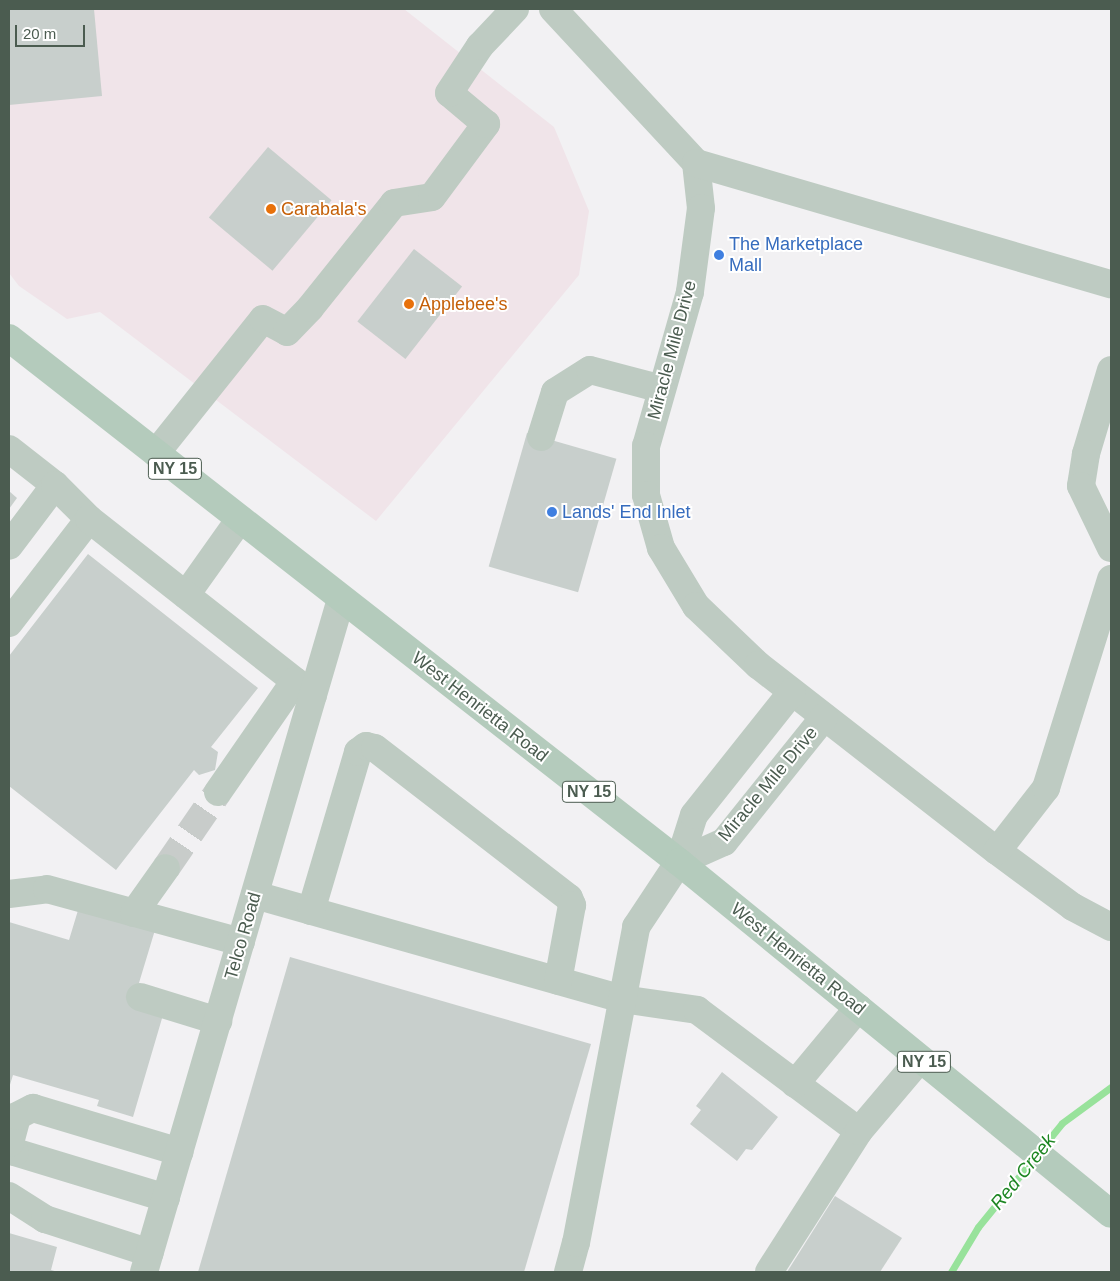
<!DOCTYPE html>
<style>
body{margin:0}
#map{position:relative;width:1120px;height:1281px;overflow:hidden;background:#f2f1f3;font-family:Arial,sans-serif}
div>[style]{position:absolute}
.commercial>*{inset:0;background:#f0e4e9}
.stream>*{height:7px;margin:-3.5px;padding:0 3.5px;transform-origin:3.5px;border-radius:3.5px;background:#98e29b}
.building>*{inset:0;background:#c8cfcc;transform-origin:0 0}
.minor-tunnel>*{height:28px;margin-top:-14px;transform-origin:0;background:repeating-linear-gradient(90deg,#c8ccca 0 28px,transparent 0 42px)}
.minor>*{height:28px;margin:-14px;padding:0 14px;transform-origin:14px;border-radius:14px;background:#becbc2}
.major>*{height:28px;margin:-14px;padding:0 14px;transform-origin:14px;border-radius:14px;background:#b4cbbc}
.dots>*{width:14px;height:14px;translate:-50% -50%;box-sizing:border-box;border:2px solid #fff;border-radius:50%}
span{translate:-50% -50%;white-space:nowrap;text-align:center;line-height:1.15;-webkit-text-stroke:4px #fff;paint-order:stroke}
.shield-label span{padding:1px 4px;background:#fff;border:1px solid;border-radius:4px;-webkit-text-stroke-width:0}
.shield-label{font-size:16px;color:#4b5c50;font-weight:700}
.food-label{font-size:18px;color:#c56008}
.left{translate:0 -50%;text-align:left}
.shop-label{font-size:18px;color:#366cbe}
.street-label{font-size:18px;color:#4b5c50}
.water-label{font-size:19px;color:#1d8622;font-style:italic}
.frame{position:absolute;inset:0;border:10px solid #4b5c50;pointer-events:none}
.scale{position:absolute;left:15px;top:25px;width:70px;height:22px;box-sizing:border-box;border:2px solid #4b5c50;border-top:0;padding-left:6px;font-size:15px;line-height:18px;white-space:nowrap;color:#4b5c50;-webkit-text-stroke:4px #fff;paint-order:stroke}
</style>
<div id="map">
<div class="commercial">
<i style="clip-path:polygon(9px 9px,404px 9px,554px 127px,589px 211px,579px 275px,376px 521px,100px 312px,67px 319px,19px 286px,9px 273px)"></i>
</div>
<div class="stream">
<i style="left:1041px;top:1149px;width:33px;rotate:-51deg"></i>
<i style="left:1062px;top:1123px;width:61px;rotate:-36.3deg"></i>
<i style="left:951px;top:1272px;width:52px;rotate:-59deg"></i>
<i style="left:978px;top:1227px;width:89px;rotate:-50.9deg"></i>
</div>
<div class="building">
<i style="clip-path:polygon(9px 9px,94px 9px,102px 96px,9px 105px)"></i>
<i style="left:268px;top:147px;width:83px;height:92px;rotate:40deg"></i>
<i style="left:414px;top:249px;width:61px;height:92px;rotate:38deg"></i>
<i style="left:527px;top:433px;width:93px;height:139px;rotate:16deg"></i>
<i style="clip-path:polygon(9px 491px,17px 498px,9px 509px)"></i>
<i style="clip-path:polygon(88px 554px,258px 688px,211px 747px,218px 752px,215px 770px,199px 775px,194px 770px,116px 870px,9px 786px,9px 656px)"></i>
<i style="clip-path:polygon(79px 907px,155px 930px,132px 1006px,163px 1015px,133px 1117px,97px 1106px,99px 1100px,13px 1075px,9px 1088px,9px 922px,69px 940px)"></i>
<i style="clip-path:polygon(290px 957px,591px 1044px,524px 1272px,198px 1272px)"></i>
<i style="clip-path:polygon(722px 1072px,778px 1117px,752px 1150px,746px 1149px,737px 1161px,690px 1124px,701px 1110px,696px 1106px)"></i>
<i style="clip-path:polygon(835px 1196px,902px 1238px,880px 1272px,787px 1272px)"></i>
<i style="clip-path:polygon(9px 1233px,57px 1247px,51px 1270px,58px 1272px,9px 1272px)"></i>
</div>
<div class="minor-tunnel">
<i style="left:166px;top:868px;width:92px;rotate:-55.6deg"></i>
</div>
<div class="minor">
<i style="left:553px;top:9px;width:210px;rotate:47.1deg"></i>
<i style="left:696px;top:163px;width:45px;rotate:83.7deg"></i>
<i style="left:701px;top:208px;width:85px;rotate:97.5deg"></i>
<i style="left:690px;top:292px;width:160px;rotate:105.9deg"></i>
<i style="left:646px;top:446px;width:49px;rotate:90deg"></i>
<i style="left:646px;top:495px;width:55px;rotate:74.2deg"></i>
<i style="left:661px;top:548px;width:68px;rotate:58.9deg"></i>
<i style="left:696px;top:606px;width:86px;rotate:43.6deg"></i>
<i style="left:758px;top:665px;width:303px;rotate:37.9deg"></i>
<i style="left:997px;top:851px;width:94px;rotate:36.4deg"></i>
<i style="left:1073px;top:907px;width:43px;rotate:27.8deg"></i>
<i style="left:696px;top:163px;width:432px;rotate:16.3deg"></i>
<i style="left:1111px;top:370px;width:88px;rotate:106.6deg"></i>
<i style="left:1086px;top:454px;width:32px;rotate:99deg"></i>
<i style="left:1081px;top:486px;width:69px;rotate:64.2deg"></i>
<i style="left:541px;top:437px;width:47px;rotate:-72.7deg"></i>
<i style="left:555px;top:392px;width:41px;rotate:-32.2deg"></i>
<i style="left:590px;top:370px;width:74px;rotate:14.8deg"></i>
<i style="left:9px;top:449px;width:58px;rotate:38deg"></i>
<i style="left:55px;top:485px;width:76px;rotate:127deg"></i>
<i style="left:156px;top:453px;width:171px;rotate:-51.4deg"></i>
<i style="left:263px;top:319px;width:27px;rotate:28deg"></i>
<i style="left:287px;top:332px;width:33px;rotate:-46deg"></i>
<i style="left:310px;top:308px;width:134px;rotate:-51.3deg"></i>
<i style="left:394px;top:203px;width:38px;rotate:-9deg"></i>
<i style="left:432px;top:197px;width:91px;rotate:-53.5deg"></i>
<i style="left:486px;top:124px;width:48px;rotate:-140deg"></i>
<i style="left:449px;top:93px;width:56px;rotate:-56.6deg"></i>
<i style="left:480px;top:46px;width:51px;rotate:-46.6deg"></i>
<i style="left:55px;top:485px;width:48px;rotate:45deg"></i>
<i style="left:186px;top:595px;width:93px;rotate:-54.6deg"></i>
<i style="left:9px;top:623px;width:131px;rotate:-52.4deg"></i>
<i style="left:89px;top:519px;width:285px;rotate:38.2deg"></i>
<i style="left:218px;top:792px;width:135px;rotate:-55.3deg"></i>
<i style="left:997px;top:851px;width:80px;rotate:-52.1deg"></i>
<i style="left:1046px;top:788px;width:219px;rotate:-72.7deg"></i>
<i style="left:679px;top:862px;width:49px;rotate:-24deg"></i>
<i style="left:724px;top:842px;width:160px;rotate:-51.3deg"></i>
<i style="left:9px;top:894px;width:38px;rotate:-7deg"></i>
<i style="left:47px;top:889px;width:201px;rotate:15.3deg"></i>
<i style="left:255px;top:895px;width:381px;rotate:15.8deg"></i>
<i style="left:622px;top:999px;width:76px;rotate:8.3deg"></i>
<i style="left:697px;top:1010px;width:202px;rotate:36.8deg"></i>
<i style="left:859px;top:1131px;width:167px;rotate:122.6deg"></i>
<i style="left:311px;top:911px;width:166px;rotate:-73.5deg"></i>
<i style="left:358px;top:752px;width:10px;rotate:-37deg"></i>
<i style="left:366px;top:746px;width:9px;rotate:13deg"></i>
<i style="left:375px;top:748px;width:245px;rotate:37.7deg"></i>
<i style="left:569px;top:898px;width:8px;rotate:67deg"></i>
<i style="left:572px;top:905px;width:77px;rotate:100.4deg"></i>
<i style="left:134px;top:913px;width:55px;rotate:-54.6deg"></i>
<i style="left:140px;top:997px;width:82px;rotate:17.1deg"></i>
<i style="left:795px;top:1084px;width:99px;rotate:-50.3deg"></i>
<i style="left:859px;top:1131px;width:94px;rotate:-49.7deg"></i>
<i style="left:9px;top:1196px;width:43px;rotate:32.6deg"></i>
<i style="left:45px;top:1219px;width:110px;rotate:17.9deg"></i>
<i style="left:166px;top:1198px;width:158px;rotate:-163.1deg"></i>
<i style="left:15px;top:1152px;width:10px;rotate:-119deg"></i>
<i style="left:10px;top:1143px;width:28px;rotate:-75deg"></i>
<i style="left:17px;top:1116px;width:18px;rotate:-27deg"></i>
<i style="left:33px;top:1108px;width:153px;rotate:16.7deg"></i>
<i style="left:144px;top:1272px;width:701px;rotate:-73.68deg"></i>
<i style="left:568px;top:1272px;width:30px;rotate:-75deg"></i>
<i style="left:576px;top:1243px;width:322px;rotate:-79.2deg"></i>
<i style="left:636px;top:927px;width:78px;rotate:-56.5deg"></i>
<i style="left:679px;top:862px;width:49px;rotate:-72.3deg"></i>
<i style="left:694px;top:815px;width:157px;rotate:-51.5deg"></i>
</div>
<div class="major">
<i style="left:9px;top:338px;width:851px;rotate:38.03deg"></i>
<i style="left:679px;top:862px;width:557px;rotate:39.17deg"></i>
</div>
<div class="dots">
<i style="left:271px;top:209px;background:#e8710a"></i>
<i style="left:719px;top:255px;background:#3f7fe0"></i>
<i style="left:409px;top:304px;background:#e8710a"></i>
<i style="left:552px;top:512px;background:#3f7fe0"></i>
</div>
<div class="shield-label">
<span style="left:175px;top:469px">NY 15</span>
<span style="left:589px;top:792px">NY 15</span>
<span style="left:924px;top:1062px">NY 15</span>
</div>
<div class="food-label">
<span class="left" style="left:281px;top:209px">Carabala's</span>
<span class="left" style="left:419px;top:304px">Applebee's</span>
</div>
<div class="shop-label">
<span class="left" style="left:729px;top:255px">The Marketplace<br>Mall</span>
<span class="left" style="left:562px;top:512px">Lands' End Inlet</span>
</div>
<div class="street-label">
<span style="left:672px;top:350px;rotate:-75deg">Miracle Mile Drive</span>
<span style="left:480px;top:707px;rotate:38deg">West Henrietta Road</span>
<span style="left:768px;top:784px;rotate:-50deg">Miracle Mile Drive</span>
<span style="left:243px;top:936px;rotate:-74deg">Telco Road</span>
<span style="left:798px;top:959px;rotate:39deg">West Henrietta Road</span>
</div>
<div class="water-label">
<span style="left:1023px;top:1172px;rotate:-51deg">Red Creek</span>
</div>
<div class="frame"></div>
<div class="scale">20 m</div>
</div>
